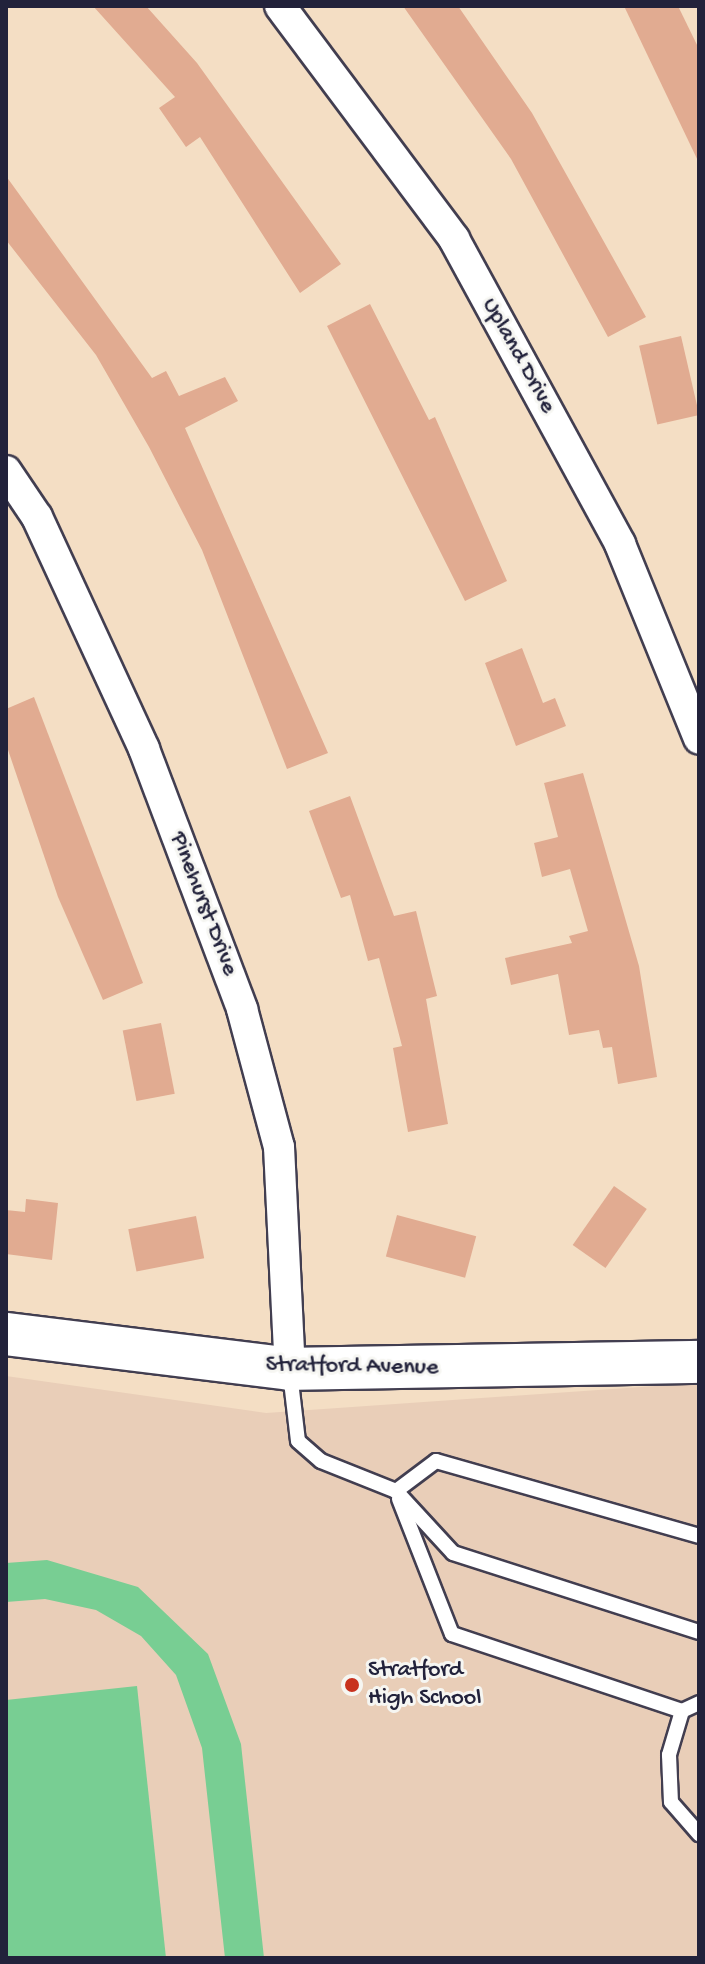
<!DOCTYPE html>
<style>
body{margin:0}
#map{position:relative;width:705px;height:1964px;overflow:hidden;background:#f4dec4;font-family:"Gochi Hand",sans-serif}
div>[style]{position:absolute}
.built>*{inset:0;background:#e9ceb8}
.green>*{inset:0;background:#78ce93}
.building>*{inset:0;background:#e1ab91;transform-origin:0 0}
.roads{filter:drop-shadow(2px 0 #423e50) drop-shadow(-2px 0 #423e50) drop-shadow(0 2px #423e50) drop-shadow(0 -2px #423e50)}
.lane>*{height:14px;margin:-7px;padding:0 7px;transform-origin:7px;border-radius:7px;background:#fff}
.street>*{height:30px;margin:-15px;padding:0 15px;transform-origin:15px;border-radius:15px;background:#fff}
.secondary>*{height:42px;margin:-21px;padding:0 21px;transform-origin:21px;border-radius:21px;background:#fff}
.dots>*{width:22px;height:22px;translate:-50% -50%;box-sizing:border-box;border:4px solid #f6f6f2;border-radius:50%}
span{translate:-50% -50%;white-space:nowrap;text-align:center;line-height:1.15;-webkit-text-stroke:6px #f6f6f2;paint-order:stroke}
.street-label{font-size:24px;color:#22223b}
.poi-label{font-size:24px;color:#22223b}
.left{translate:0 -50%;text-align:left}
.frame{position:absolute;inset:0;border:8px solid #22223b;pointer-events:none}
</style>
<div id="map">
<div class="built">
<i style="clip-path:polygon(6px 1376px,266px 1413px,699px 1383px,699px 1958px,6px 1958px)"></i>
</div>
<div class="green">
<i style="clip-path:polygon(47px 1560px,138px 1587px,208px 1654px,241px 1744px,264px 1958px,225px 1958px,202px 1748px,176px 1675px,141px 1636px,96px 1610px,45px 1599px,6px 1602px,6px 1563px)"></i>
<i style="clip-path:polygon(137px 1686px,166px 1958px,6px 1958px,6px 1700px)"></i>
</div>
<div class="building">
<i style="clip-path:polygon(93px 6px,146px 6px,197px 63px,341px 264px,300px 293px,200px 137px,186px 147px,159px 108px,175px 97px)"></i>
<i style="clip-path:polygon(403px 6px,458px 6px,532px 113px,646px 317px,608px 337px,511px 159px)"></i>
<i style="clip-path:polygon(624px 6px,678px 6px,699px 49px,699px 163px)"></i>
<i style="clip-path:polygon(6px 176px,152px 378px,166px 371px,179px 396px,225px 377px,238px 401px,185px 428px,328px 753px,287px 769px,202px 550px,149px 447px,96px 355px,6px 240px)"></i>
<i style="clip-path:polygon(370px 304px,429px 420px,435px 417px,507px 581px,465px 601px,327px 326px)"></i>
<i style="left:681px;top:336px;width:81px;height:43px;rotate:77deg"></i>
<i style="clip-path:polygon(522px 648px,543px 703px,555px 698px,566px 726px,516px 746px,485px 663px)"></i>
<i style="clip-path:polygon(34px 697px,143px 983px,103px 1000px,58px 897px,6px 744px,6px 709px)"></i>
<i style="clip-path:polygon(583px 773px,639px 966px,657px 1077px,618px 1084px,612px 1047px,603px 1048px,599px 1030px,569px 1035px,558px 974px,511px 985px,505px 958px,572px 943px,569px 936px,588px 931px,570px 869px,542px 877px,534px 843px,558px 837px,544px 783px)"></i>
<i style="clip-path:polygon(350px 796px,394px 916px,416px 911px,437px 996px,426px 999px,448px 1124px,408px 1132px,393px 1048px,402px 1046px,379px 958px,368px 961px,350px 895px,341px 898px,309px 811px)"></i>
<i style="left:161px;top:1023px;width:72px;height:39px;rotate:79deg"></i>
<i style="left:614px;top:1186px;width:40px;height:72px;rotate:35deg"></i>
<i style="clip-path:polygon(26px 1199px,58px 1203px,52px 1260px,6px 1254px,6px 1210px,25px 1212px)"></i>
<i style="left:397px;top:1215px;width:82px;height:43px;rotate:15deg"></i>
<i style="left:196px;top:1216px;width:43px;height:69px;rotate:79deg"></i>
</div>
<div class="roads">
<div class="lane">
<i style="left:290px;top:1373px;width:68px;rotate:83.3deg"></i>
<i style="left:298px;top:1441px;width:30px;rotate:41deg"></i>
<i style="left:321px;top:1461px;width:81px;rotate:21.8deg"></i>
<i style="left:396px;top:1491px;width:84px;rotate:47.4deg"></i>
<i style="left:453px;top:1553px;width:258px;rotate:17.8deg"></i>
<i style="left:396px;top:1491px;width:50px;rotate:-36.9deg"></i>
<i style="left:436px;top:1461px;width:273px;rotate:15.9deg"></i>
<i style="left:399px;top:1499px;width:145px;rotate:68.6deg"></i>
<i style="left:452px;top:1634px;width:243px;rotate:18.5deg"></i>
<i style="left:682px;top:1711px;width:19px;rotate:-25deg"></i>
<i style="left:682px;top:1711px;width:46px;rotate:106.5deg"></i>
<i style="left:669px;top:1755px;width:47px;rotate:87.6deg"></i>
<i style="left:671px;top:1802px;width:43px;rotate:48.8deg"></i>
</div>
<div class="street">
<i style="left:280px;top:6px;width:291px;rotate:53.2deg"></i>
<i style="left:454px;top:239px;width:347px;rotate:61.4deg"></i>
<i style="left:620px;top:544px;width:210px;rotate:67.9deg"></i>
<i style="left:6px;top:471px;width:55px;rotate:56deg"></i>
<i style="left:37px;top:517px;width:255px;rotate:65.2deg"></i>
<i style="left:144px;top:749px;width:278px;rotate:69.3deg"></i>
<i style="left:242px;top:1009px;width:143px;rotate:75deg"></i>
<i style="left:279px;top:1147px;width:222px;rotate:87.2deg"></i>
</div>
<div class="secondary">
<i style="left:6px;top:1334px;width:286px;rotate:7deg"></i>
<i style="left:290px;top:1369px;width:409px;rotate:-1deg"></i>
</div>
</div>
<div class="dots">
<i style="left:352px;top:1685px;background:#c8321e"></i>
</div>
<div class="street-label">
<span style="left:518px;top:356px;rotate:61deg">Upland Drive</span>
<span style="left:203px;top:904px;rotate:69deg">Pinehurst Drive</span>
<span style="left:352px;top:1367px;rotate:1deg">Stratford Avenue</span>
</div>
<div class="poi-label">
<span class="left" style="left:368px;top:1685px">Stratford<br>High School</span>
</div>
<div class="frame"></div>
</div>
